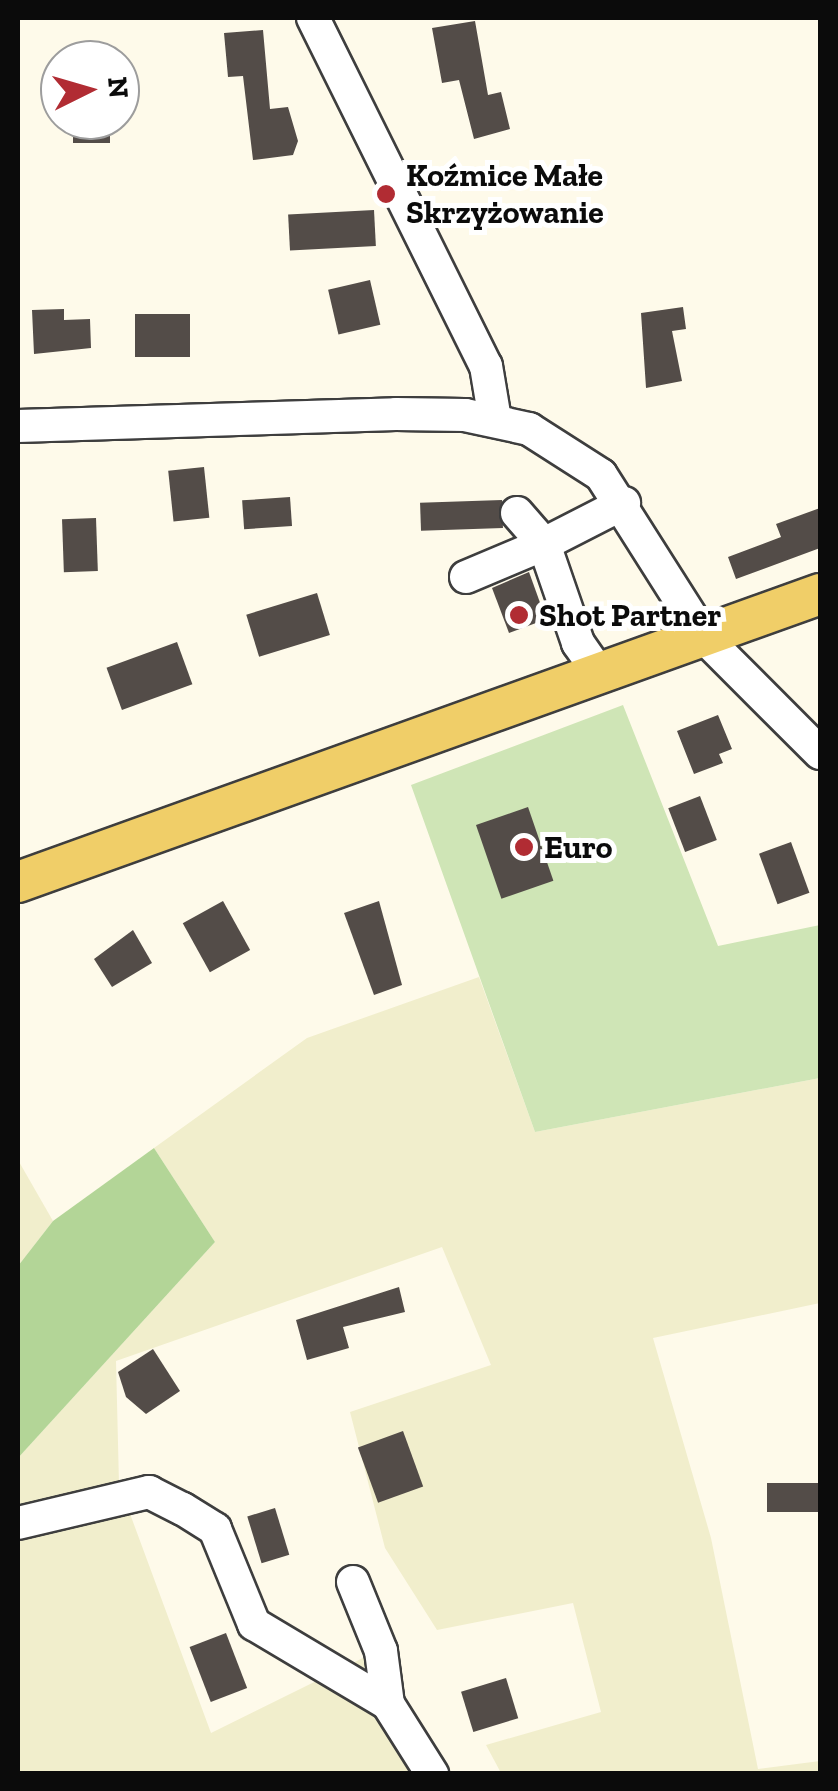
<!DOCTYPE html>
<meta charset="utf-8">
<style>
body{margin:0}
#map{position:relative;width:838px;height:1791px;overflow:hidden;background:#fefaea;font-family:"Zilla Slab",serif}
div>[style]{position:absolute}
.farmland>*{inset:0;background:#f1eecc}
.green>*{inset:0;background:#cfe5b6}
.forest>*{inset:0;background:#b3d597}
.building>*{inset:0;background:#534c48;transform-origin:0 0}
.roads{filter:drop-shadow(2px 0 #3e3e3e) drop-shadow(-2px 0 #3e3e3e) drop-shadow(0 2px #3e3e3e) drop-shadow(0 -2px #3e3e3e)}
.minor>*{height:32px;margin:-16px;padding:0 16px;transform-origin:16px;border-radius:16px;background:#fff}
.major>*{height:40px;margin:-20px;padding:0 20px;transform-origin:20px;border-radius:20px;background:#f0ce68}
.dots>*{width:28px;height:28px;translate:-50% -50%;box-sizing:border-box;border:5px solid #fff;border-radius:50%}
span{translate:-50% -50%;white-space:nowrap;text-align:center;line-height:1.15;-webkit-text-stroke:10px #fff;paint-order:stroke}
.poi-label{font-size:32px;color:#0b0b0b;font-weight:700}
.left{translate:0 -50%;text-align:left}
.frame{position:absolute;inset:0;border:20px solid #0b0b0b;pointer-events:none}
.north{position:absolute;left:40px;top:40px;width:100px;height:100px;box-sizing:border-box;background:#fff;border:2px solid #9d9d9d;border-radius:50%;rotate:85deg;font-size:28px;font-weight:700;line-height:40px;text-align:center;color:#0b0b0b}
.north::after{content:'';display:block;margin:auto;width:35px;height:45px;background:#b12c33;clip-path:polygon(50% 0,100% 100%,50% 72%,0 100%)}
</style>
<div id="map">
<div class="farmland">
<i style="clip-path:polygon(479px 977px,535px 1132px,820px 1078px,820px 1303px,653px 1338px,711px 1538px,758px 1769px,820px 1761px,820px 1773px,501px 1773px,486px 1745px,601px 1712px,573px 1603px,437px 1630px,385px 1548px,350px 1412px,491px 1365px,442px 1247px,116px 1361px,119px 1484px,211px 1733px,375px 1652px,424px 1773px,18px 1773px,18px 1458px,215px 1242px,154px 1148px,307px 1038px)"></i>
<i style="clip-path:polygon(18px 1160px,53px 1221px,18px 1266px)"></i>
</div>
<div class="green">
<i style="clip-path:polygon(623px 705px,718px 946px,820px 925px,820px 1078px,535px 1132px,411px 785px)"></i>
</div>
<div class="forest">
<i style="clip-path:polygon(154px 1148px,215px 1242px,18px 1458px,18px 1266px,53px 1221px)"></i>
</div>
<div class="building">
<i style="clip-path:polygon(475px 21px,488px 95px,501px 92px,510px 129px,474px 139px,459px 80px,442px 83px,432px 28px)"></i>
<i style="clip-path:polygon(263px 30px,270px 109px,288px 107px,298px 141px,293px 155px,253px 160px,243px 76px,228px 77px,224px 33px)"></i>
<i style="left:73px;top:120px;width:37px;height:23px"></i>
<i style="left:374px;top:210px;width:36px;height:86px;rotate:87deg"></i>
<i style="left:370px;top:280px;width:46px;height:43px;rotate:77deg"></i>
<i style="clip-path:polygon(683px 307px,686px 329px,672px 331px,682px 381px,646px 388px,641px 313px)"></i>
<i style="clip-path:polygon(64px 309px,64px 320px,90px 319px,91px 348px,34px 354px,32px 310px)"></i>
<i style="left:135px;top:314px;width:55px;height:43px"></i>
<i style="left:204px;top:467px;width:51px;height:36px;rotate:84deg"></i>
<i style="left:290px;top:497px;width:29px;height:48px;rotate:86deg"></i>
<i style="left:502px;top:500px;width:28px;height:82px;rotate:88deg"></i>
<i style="clip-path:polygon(820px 508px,820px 548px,736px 579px,728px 557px,781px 537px,776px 524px)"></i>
<i style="left:96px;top:518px;width:53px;height:34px;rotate:88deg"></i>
<i style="clip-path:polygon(529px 572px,543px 611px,536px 623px,509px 633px,492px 588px)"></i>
<i style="left:317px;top:593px;width:44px;height:74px;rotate:73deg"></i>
<i style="left:177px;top:642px;width:45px;height:75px;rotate:70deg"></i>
<i style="clip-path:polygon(718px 715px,732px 749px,719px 754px,723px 763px,694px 774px,677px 731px)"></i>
<i style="left:700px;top:796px;width:47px;height:34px;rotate:69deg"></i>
<i style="left:528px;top:807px;width:78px;height:55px;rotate:71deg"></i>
<i style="left:791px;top:842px;width:54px;height:34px;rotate:70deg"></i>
<i style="left:223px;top:901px;width:56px;height:46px;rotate:61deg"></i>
<i style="clip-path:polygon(379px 901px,402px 985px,374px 995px,344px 913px)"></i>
<i style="clip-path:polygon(133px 930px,152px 963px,112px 987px,94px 959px)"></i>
<i style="clip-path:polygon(399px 1287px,405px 1312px,343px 1327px,349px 1348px,307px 1360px,296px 1320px)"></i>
<i style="clip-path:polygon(153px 1349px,180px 1391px,146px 1414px,126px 1397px,118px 1372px)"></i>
<i style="left:403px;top:1431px;width:59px;height:48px;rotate:70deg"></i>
<i style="left:820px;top:1483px;width:29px;height:53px;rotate:90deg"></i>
<i style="left:275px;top:1508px;width:49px;height:29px;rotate:73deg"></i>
<i style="left:226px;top:1633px;width:59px;height:39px;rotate:69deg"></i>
<i style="left:506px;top:1678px;width:42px;height:47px;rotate:73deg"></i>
</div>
<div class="roads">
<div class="minor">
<i style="left:313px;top:18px;width:389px;rotate:63.6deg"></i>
<i style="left:486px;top:366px;width:55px;rotate:80.5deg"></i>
<i style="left:18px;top:426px;width:378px;rotate:-1.8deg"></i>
<i style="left:396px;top:414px;width:69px;rotate:0.8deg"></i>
<i style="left:465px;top:415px;width:66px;rotate:12.3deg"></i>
<i style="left:529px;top:429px;width:85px;rotate:32.6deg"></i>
<i style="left:601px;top:475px;width:192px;rotate:57.6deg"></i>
<i style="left:704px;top:637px;width:164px;rotate:45deg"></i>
<i style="left:517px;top:513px;width:41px;rotate:48.9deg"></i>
<i style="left:544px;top:544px;width:90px;rotate:-27.1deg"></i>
<i style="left:466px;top:577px;width:85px;rotate:-22.9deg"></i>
<i style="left:544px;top:544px;width:105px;rotate:71deg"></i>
<i style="left:578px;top:643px;width:38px;rotate:55deg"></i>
<i style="left:18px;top:1523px;width:135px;rotate:-13.3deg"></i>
<i style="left:149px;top:1492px;width:38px;rotate:27deg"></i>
<i style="left:183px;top:1509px;width:38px;rotate:32deg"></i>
<i style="left:215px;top:1529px;width:103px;rotate:67.7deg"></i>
<i style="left:254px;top:1624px;width:156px;rotate:30.8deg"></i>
<i style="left:388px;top:1704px;width:83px;rotate:57.8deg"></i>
<i style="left:353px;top:1582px;width:74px;rotate:67.9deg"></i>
<i style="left:381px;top:1651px;width:53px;rotate:82.5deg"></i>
</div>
<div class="major">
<i style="left:18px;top:882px;width:852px;rotate:-19.75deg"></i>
</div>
</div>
<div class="dots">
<i style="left:386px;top:194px;background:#b12c33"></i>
<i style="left:519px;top:615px;background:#b12c33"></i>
<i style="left:524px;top:847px;background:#b12c33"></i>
</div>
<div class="poi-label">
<span class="left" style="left:406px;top:194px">Koźmice Małe<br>Skrzyżowanie</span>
<span class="left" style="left:539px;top:615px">Shot Partner</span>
<span class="left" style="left:544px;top:847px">Euro</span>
</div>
<div class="frame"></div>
<div class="north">N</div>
</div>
